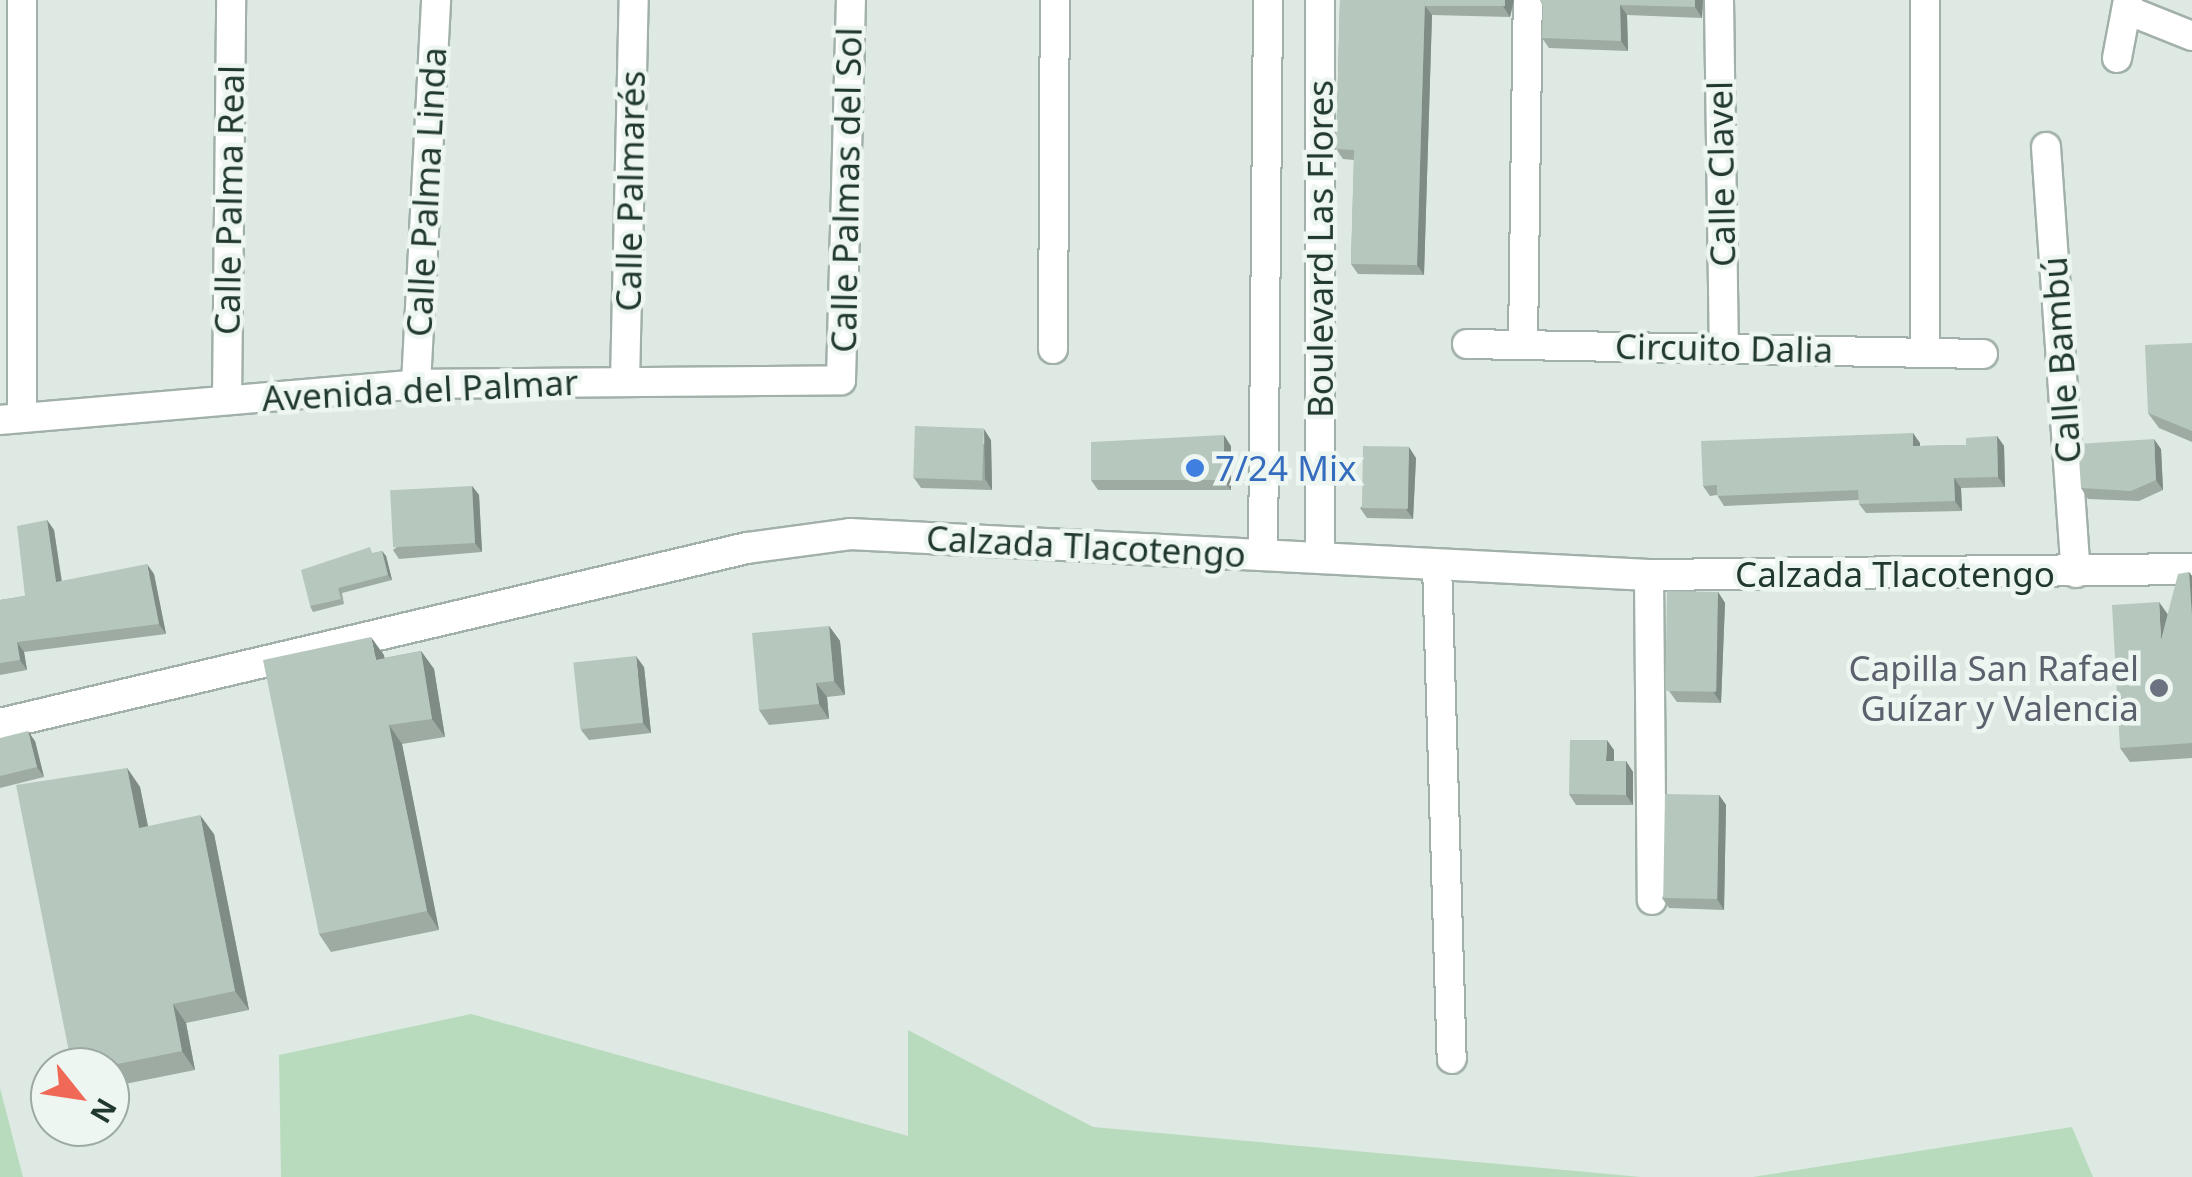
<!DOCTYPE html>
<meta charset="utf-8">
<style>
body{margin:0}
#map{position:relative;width:2192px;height:1177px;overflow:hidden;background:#dee9e3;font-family:"Noto Sans",sans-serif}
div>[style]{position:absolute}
.green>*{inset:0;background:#b7dbbc}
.roads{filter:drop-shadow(2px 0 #a1b0a9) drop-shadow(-2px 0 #a1b0a9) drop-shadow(0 2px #a1b0a9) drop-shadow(0 -2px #a1b0a9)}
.minor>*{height:28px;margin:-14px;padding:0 14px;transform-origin:14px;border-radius:14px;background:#fff}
.tertiary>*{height:30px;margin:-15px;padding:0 15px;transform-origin:15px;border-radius:15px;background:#fff}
.wall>*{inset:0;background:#9daba3}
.shaded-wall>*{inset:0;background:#7f8b85}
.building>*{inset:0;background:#b6c7be;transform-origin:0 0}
.dots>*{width:28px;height:28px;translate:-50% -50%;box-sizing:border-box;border:5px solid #eef6f1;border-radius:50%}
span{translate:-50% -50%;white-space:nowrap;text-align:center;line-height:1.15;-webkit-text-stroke:9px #eef6f1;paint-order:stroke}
.street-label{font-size:35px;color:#20382f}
.shop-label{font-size:35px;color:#366cbe}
.left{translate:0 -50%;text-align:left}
.worship-label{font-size:35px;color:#5b616d}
.right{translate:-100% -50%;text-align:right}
.north{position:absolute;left:30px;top:1047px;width:100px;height:100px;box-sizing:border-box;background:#eef6f1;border:2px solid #9caaa3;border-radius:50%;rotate:120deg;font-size:28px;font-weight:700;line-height:40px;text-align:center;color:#20382f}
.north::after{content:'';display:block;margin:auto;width:35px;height:45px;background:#ef6956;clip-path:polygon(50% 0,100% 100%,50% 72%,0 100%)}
</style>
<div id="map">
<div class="green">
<i style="clip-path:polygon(471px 1014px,908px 1136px,908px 1030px,1093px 1127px,1641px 1177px,281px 1177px,279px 1055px)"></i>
<i style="clip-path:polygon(0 1088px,23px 1177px,0 1177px)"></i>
<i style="clip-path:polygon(2072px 1127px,2093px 1177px,1753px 1177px)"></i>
</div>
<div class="roads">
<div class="minor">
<i style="left:22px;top:0;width:418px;rotate:90deg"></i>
<i style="left:1320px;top:0;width:557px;rotate:90deg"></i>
<i style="left:1719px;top:0;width:348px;rotate:89.2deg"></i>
<i style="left:2127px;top:10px;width:70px;rotate:21.8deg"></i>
<i style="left:2117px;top:58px;width:59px;rotate:-79.3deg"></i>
<i style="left:2046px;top:147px;width:427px;rotate:86deg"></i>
<i style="left:1523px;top:343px;width:343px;rotate:-89.2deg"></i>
<i style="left:1467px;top:344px;width:516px;rotate:1.11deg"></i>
<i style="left:1053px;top:349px;width:349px;rotate:-89.7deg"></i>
<i style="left:1925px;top:353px;width:353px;rotate:-90deg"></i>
<i style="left:625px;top:382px;width:382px;rotate:-88.7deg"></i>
<i style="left:416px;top:384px;width:385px;rotate:-87deg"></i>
<i style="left:227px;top:400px;width:400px;rotate:-89.4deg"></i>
<i style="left:0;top:420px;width:418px;rotate:-4.9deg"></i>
<i style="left:416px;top:384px;width:425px;rotate:-0.5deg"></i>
<i style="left:841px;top:380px;width:380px;rotate:-88.5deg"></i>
<i style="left:1263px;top:555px;width:555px;rotate:-89.48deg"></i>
<i style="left:1437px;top:564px;width:495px;rotate:88.3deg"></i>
<i style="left:1649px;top:575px;width:325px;rotate:89.5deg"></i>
</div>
<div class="tertiary">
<i style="left:0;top:724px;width:767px;rotate:-13.26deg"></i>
<i style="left:747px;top:548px;width:104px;rotate:-7.7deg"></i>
<i style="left:850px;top:534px;width:800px;rotate:2.94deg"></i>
<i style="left:1649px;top:575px;width:543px;rotate:-0.63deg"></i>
</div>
</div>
<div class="wall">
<i style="clip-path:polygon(1340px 0,1514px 0,1510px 17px,1432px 15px,1424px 275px,1358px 274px,1351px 264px,1354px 160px,1343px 159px,1336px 149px)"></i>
<i style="clip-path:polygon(1540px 0,1703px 0,1702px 18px,1627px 15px,1628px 51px,1549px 48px,1542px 38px,1543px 7px)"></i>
<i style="clip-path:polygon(2192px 343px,2192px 442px,2159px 428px,2148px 413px)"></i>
<i style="clip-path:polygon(1913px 433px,1920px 446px,1966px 445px,1997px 436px,2004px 446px,2005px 487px,1961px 488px,1962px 511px,1866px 513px,1859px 504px,1859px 500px,1724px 506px,1717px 495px,1710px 496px,1703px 486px)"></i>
<i style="clip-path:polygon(991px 440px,992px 490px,921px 488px,914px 478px)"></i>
<i style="clip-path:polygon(1231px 446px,1231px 490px,1098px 490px,1091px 480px)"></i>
<i style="clip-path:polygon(2161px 449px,2163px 490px,2139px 501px,2088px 499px,2081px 488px)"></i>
<i style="clip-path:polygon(1416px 458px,1413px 519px,1367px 518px,1360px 508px)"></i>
<i style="clip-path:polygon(472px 486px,479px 495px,482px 552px,399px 559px,393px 550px)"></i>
<i style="clip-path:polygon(47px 520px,54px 530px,62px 581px,154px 574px,166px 634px,24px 652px,27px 670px,0 675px,0 600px,25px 596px)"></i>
<i style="clip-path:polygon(382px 551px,386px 556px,392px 580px,342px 593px,344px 604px,313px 612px,310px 606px,374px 553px)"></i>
<i style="clip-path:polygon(2189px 572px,2192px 576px,2192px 758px,2130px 762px,2120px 748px,2168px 614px)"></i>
<i style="clip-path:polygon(1718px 592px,1725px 603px,1721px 703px,1677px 702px,1669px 691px)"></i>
<i style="clip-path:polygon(829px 626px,840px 641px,845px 695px,827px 697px,829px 719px,769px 725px,759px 710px)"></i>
<i style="clip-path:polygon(421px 651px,434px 669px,445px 737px,402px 744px,439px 930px,331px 952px,319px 934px,384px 655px,384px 658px)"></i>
<i style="clip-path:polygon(644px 667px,651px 733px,589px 740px,581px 730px)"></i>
<i style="clip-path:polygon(0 738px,35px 741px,44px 777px,0 788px)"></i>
<i style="clip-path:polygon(1614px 750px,1614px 761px,1626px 761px,1633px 772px,1633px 805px,1576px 805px,1569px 794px)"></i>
<i style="clip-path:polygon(127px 768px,140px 787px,148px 826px,214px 834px,249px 1010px,186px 1023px,195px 1070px,110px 1087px,110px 1067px,72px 1067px)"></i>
<i style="clip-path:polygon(1719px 795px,1726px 805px,1724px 910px,1669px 908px,1662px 898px)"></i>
</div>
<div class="shaded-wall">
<i style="clip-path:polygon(1425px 0,1425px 6px,1432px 15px,1424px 275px,1417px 265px)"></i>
<i style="clip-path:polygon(1505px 0,1514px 0,1510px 17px,1503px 6px)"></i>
<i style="clip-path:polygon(1695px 0,1703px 0,1702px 18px,1695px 7px)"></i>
<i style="clip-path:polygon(1620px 5px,1627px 15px,1628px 51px,1621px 41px)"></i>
<i style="clip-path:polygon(984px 429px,991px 440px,992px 490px,985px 479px)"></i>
<i style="clip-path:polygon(1913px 433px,1920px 443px,1920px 456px,1913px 446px)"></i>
<i style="clip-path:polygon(1224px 435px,1231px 446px,1231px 490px,1224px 480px)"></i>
<i style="clip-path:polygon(1997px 436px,2004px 446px,2005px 487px,1998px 477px)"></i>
<i style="clip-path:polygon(2154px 439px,2161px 449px,2163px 490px,2156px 480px)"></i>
<i style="clip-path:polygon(1409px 447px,1416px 458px,1413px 519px,1406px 509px)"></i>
<i style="clip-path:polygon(1954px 478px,1961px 488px,1962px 511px,1955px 501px)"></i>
<i style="clip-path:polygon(472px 486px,479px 495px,482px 552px,475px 543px)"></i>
<i style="clip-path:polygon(47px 520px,54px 530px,63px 592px,56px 582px)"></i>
<i style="clip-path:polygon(382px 551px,386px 556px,392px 580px,388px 575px)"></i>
<i style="clip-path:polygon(147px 564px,154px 574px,166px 634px,159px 624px)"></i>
<i style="clip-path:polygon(2189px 572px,2192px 576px,2192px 617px)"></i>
<i style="clip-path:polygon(1718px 592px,1725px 603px,1721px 703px,1714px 693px)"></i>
<i style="clip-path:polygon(2159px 602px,2169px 616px,2161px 640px)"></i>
<i style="clip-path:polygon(829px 626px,840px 641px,845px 695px,834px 681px)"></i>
<i style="clip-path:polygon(371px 637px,384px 655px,388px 678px,376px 660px)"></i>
<i style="clip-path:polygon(17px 642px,24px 652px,27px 670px,20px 660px)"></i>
<i style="clip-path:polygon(421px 651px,434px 669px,445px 737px,432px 719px)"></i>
<i style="clip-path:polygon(636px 656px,644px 667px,651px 733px,643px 723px)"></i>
<i style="clip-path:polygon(816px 683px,827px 697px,829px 719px,819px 704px)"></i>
<i style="clip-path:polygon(389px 725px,402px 744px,439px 930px,427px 911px)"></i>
<i style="clip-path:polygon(28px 731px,35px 741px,44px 777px,37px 767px)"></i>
<i style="clip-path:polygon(1607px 740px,1614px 750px,1614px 771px,1606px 761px)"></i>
<i style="clip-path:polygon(1626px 761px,1633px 772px,1633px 805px,1626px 795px)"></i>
<i style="clip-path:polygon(127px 768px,140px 787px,152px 847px,139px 828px)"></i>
<i style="clip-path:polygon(1719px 795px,1726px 805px,1724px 910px,1717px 899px)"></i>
<i style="clip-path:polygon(200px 815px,214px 834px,249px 1010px,235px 991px)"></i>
<i style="clip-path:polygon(173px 1004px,186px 1023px,195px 1070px,182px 1051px)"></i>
</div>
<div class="building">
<i style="clip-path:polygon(1340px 0,1425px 0,1417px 265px,1351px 264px,1354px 150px,1336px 149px)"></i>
<i style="left:1425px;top:0;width:80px;height:6px"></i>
<i style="clip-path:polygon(1540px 0,1695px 0,1695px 7px,1620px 5px,1621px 41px,1542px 38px,1543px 7px)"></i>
<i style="clip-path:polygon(2192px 343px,2192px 431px,2148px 413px,2145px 345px)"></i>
<i style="left:915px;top:426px;width:69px;height:52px;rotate:2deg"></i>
<i style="clip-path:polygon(1913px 433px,1913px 446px,1966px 445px,1966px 438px,1997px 436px,1998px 477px,1954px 478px,1955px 501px,1859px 504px,1858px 490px,1717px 496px,1717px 485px,1703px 486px,1701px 441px)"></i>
<i style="clip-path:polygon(1224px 435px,1224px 480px,1091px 480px,1091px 442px)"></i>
<i style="clip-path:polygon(2154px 439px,2156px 480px,2131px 491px,2081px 488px,2078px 444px)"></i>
<i style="left:1363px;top:446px;width:46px;height:62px;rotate:1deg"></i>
<i style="left:472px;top:486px;width:57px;height:82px;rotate:87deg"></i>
<i style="clip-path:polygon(47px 520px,56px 582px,147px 564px,159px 624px,17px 642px,20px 660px,0 663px,0 600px,25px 596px,17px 526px)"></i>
<i style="clip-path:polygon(370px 547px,372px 553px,382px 551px,388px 575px,338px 588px,341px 599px,310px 606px,301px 570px)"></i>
<i style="clip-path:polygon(2189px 572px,2192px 616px,2192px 743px,2120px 748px,2112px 605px,2159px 602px,2161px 640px,2178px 574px)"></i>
<i style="left:1667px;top:591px;width:51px;height:100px;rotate:1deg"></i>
<i style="clip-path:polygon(829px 626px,834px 681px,816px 683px,819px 704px,759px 710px,752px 633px)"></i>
<i style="clip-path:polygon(371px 637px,376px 660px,421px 651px,432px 719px,389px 725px,427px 911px,319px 934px,263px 660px)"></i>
<i style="left:636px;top:656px;width:67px;height:63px;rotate:84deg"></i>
<i style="clip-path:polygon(28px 731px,37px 767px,0 776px,0 738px)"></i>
<i style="clip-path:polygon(1570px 740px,1607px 740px,1606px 761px,1626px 761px,1626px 795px,1569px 794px)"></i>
<i style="clip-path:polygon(127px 768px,139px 828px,200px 815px,235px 991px,173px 1004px,182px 1051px,103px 1067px,72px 1067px,16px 785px)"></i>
<i style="left:1665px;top:794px;width:54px;height:104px;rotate:1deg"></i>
</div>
<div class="dots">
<i style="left:1195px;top:468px;background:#3f7fe0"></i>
<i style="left:2159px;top:688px;background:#6b7280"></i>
</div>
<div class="street-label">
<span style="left:1721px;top:174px;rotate:-91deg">Calle Clavel</span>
<span style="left:846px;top:190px;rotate:-89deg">Calle Palmas del Sol</span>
<span style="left:630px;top:191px;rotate:-89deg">Calle Palmarés</span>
<span style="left:426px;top:192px;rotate:-87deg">Calle Palma Linda</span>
<span style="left:229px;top:200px;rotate:-89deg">Calle Palma Real</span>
<span style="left:1320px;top:249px;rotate:-90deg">Boulevard Las Flores</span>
<span style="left:1724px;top:348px;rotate:1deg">Circuito Dalia</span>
<span style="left:2061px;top:360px;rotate:-94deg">Calle Bambú</span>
<span style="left:420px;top:390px;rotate:-3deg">Avenida del Palmar</span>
<span style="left:1086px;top:546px;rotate:3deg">Calzada Tlacotengo</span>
<span style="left:1895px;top:574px">Calzada Tlacotengo</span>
</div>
<div class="shop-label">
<span class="left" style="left:1215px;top:468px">7/24 Mix</span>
</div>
<div class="worship-label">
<span class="right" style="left:2139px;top:688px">Capilla San Rafael<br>Guízar y Valencia</span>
</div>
<div class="north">N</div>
</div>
